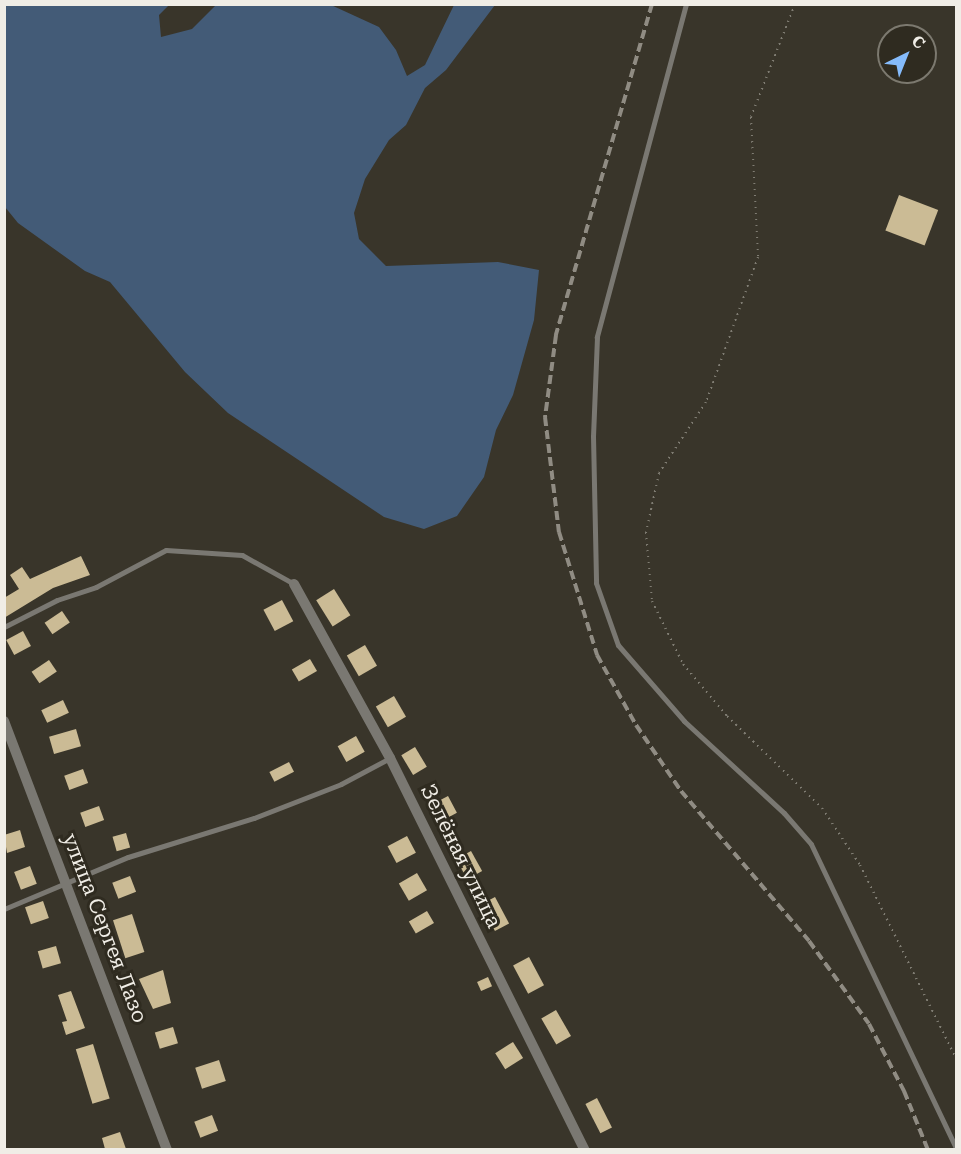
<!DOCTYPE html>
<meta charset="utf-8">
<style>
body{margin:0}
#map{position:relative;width:961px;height:1154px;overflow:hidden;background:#39352a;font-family:"Roboto Serif",serif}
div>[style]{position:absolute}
.water>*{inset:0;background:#435b77}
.building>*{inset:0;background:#cbbb95;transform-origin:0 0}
.path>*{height:2px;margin-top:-1px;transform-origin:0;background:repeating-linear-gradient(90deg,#807d73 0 1.5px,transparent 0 6px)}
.lane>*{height:5px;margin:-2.5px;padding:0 2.5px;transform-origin:2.5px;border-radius:2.5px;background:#7a7872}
.street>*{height:10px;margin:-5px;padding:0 5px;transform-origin:5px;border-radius:5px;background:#7a7872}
.rail>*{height:4px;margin-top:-2px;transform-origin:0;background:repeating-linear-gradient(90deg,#908c83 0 9px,transparent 0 13.5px)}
span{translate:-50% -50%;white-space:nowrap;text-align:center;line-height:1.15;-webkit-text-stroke:6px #2f2b20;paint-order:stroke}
.street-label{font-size:21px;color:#f0ede6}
.frame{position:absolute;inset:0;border:6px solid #f0ede6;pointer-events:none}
.north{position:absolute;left:877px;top:24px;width:60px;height:60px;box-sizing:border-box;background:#2f2b20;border:2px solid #7c796f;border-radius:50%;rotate:43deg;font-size:16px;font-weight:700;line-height:24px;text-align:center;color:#f0ede6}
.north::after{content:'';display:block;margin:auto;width:21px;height:27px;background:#85bbfb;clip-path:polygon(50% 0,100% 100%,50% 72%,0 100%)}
</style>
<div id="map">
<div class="water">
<i style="clip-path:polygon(4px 5px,169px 5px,159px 15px,161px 37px,192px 29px,216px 5px,331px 5px,379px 27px,396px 50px,407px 76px,425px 65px,454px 5px,495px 5px,446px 70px,425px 88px,406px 125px,389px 140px,365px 179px,354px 213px,359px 239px,386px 266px,498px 262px,539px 270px,534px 320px,513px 395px,496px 430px,484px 477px,457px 516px,424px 529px,384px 517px,228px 413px,185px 372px,110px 282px,85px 271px,18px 223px,5px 207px)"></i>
</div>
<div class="building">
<i style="left:899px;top:195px;width:42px;height:38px;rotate:21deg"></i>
<i style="clip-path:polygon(81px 556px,90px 575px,53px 588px,4px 618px,4px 598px,19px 589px,10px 575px,22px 567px,30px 579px)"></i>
<i style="left:334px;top:589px;width:31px;height:21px;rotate:58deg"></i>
<i style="left:282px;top:600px;width:24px;height:21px;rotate:62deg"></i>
<i style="left:62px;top:611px;width:14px;height:21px;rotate:56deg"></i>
<i style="left:23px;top:631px;width:17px;height:19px;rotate:62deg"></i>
<i style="left:365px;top:645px;width:24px;height:21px;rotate:60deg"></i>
<i style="left:310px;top:659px;width:14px;height:21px;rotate:60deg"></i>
<i style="left:49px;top:660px;width:14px;height:21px;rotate:56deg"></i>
<i style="left:394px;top:696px;width:24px;height:21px;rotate:60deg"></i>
<i style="left:63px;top:700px;width:14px;height:24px;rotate:65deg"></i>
<i style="left:76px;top:729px;width:18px;height:28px;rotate:74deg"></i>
<i style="left:356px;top:736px;width:18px;height:21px;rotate:61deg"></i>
<i style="left:415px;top:747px;width:23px;height:16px;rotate:59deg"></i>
<i style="left:289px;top:762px;width:11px;height:22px;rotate:63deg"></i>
<i style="left:83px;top:769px;width:15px;height:20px;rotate:70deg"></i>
<i style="left:448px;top:796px;width:19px;height:21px;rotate:62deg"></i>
<i style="left:99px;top:806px;width:15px;height:20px;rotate:70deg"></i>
<i style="clip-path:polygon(20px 830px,25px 847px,7px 853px,4px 835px)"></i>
<i style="left:126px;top:833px;width:15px;height:14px;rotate:74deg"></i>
<i style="left:407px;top:836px;width:19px;height:22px;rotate:62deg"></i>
<i style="left:471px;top:851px;width:23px;height:17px;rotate:61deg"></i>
<i style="left:30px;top:866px;width:19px;height:17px;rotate:69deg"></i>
<i style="left:417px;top:873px;width:20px;height:21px;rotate:60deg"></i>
<i style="left:130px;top:876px;width:17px;height:19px;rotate:69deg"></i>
<i style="left:495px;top:897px;width:30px;height:16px;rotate:62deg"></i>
<i style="left:43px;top:901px;width:18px;height:19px;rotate:71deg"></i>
<i style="left:427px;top:911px;width:14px;height:21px;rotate:60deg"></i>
<i style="left:132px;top:914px;width:40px;height:20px;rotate:72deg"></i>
<i style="left:56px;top:946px;width:18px;height:19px;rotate:74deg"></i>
<i style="left:529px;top:957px;width:32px;height:18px;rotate:62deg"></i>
<i style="clip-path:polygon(163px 970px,171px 1003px,153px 1009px,139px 979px)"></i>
<i style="left:488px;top:977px;width:10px;height:12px;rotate:66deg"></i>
<i style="clip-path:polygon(71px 991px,85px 1028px,66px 1035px,62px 1022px,67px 1021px,58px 995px)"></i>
<i style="left:556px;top:1010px;width:30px;height:17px;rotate:60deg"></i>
<i style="left:173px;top:1027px;width:17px;height:19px;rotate:73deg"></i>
<i style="left:513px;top:1042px;width:19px;height:21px;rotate:58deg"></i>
<i style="left:93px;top:1044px;width:57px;height:18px;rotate:73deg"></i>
<i style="left:219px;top:1060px;width:22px;height:25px;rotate:72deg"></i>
<i style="left:597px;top:1098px;width:33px;height:13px;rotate:63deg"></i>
<i style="left:212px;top:1115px;width:17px;height:19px;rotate:69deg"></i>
<i style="clip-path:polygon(120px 1132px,126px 1149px,105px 1149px,102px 1138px)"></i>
</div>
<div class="path">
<i style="left:795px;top:4px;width:121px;rotate:111.3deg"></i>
<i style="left:751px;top:117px;width:140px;rotate:87.1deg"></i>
<i style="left:758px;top:257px;width:154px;rotate:109.7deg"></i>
<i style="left:706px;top:402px;width:85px;rotate:123.5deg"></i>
<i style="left:659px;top:473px;width:60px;rotate:102.4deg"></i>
<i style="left:646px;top:532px;width:69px;rotate:85deg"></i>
<i style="left:652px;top:601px;width:70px;rotate:63.8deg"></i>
<i style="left:683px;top:664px;width:68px;rotate:49.8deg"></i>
<i style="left:727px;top:716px;width:132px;rotate:44.1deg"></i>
<i style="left:822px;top:808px;width:69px;rotate:56.3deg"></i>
<i style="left:860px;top:865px;width:216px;rotate:63.6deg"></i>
</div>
<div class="lane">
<i style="left:686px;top:4px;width:345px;rotate:105deg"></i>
<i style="left:597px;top:337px;width:99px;rotate:92.3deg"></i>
<i style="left:593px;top:436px;width:147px;rotate:88.8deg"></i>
<i style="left:596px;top:583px;width:66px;rotate:70.5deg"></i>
<i style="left:618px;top:645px;width:101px;rotate:49deg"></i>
<i style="left:684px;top:721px;width:136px;rotate:42.6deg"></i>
<i style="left:784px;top:813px;width:41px;rotate:48.9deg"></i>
<i style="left:811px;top:844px;width:337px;rotate:64.5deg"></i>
<i style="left:4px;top:627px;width:59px;rotate:-27deg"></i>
<i style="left:57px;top:600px;width:41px;rotate:-18.4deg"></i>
<i style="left:96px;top:587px;width:79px;rotate:-27.9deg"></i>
<i style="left:166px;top:550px;width:76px;rotate:3.8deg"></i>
<i style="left:242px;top:555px;width:60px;rotate:29.1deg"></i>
<i style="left:4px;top:909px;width:134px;rotate:-22.8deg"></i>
<i style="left:128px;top:857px;width:132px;rotate:-17.2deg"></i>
<i style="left:254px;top:818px;width:93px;rotate:-21.3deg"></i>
<i style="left:341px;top:784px;width:55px;rotate:-28deg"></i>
</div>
<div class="street">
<i style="left:294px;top:584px;width:199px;rotate:61.1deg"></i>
<i style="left:390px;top:758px;width:438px;rotate:63.6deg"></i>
<i style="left:4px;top:721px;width:459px;rotate:69.2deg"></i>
</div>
<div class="rail">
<i style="left:652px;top:4px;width:345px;rotate:106.2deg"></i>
<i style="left:556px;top:335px;width:83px;rotate:97.6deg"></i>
<i style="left:545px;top:417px;width:116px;rotate:83.1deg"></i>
<i style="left:559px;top:532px;width:129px;rotate:72.8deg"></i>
<i style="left:597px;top:655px;width:80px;rotate:60.9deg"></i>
<i style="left:636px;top:725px;width:80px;rotate:55.7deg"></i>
<i style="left:681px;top:791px;width:197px;rotate:49.5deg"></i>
<i style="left:809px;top:941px;width:102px;rotate:54.1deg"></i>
<i style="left:869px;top:1024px;width:76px;rotate:62.4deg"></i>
<i style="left:904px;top:1091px;width:64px;rotate:67.9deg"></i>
</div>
<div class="street-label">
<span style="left:461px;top:856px;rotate:64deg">Зелёная улица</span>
<span style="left:105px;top:928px;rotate:69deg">улица Сергея Лазо</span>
</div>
<div class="frame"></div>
<div class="north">С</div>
</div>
